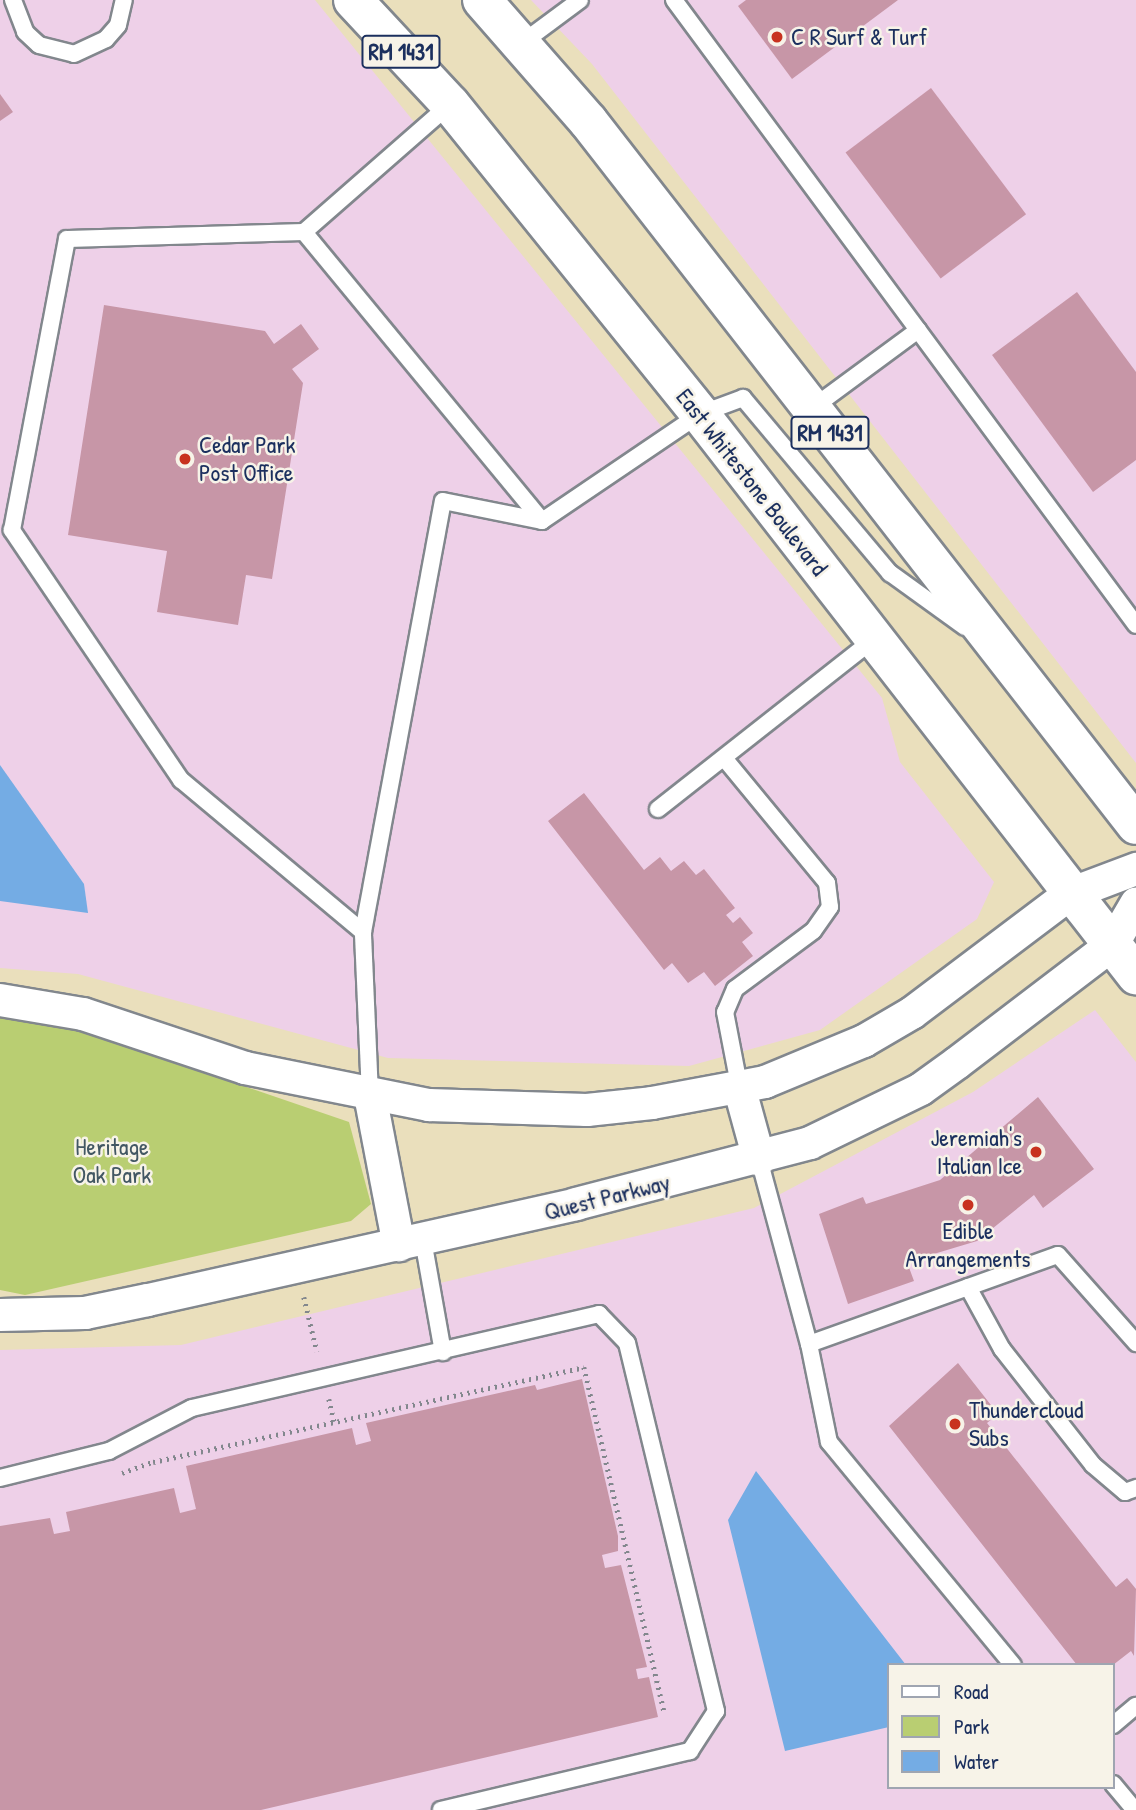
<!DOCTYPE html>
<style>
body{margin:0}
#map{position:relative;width:1136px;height:1810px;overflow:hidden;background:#eadfbc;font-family:"Patrick Hand",sans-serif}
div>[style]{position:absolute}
.built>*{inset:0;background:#eed0e8}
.green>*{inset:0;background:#b9ce72}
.water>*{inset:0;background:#74ace4}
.building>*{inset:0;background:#c796a7;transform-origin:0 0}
.path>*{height:4.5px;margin-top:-2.25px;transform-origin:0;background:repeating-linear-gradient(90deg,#82878d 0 2px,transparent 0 7px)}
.roads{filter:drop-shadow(2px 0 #82878d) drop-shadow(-2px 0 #82878d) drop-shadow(0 2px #82878d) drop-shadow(0 -2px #82878d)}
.lane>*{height:16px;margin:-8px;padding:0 8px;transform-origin:8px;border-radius:8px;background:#fff}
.street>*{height:32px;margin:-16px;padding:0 16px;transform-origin:16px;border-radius:16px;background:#fff}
.primary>*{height:38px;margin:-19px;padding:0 19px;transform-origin:19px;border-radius:19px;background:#fff}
.dots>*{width:19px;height:19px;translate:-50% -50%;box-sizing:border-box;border:4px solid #f7f3e8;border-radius:50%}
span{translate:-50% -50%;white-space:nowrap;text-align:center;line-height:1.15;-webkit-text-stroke:5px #f7f3e8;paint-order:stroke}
.shield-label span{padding:2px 5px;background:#f7f3e8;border:2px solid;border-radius:5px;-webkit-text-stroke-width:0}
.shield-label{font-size:23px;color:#1b2f5e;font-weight:700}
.poi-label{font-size:24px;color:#1b2f5e}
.left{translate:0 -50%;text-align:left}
.right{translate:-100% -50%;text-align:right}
.street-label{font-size:24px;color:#1b2f5e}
.park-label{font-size:24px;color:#425763}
.legend{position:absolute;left:887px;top:1663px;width:228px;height:126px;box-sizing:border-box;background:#f7f3e8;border:2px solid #9fa5b1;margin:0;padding:9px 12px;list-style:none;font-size:21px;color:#1b2f5e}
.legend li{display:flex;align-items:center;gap:14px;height:35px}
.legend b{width:35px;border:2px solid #9fa5b1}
</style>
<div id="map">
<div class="built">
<i style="clip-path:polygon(0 0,315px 0,882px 698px,900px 762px,994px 882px,977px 919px,820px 1030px,689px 1066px,388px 1058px,78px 974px,0 968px)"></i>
<i style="clip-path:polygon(531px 0,1136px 0,1136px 763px,592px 64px)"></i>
<i style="clip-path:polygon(evenodd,1095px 1010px,1136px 1062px,1136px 1810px,0 1810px,0 1350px,181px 1345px,754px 1208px,973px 1092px,1095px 1010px,889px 1665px,1113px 1665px,1113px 1787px,889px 1787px,889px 1665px)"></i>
</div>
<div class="green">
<i style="clip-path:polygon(0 1013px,83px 1031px,349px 1122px,371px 1204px,351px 1221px,25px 1295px,0 1290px)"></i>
</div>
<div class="water">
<i style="clip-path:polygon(0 765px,84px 884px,88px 913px,0 901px)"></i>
<i style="clip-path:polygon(756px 1471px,906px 1665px,889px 1665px,889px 1727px,785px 1751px,728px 1520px)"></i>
</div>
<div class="building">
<i style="clip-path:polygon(746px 0,898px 0,792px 79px,738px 6px)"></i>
<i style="left:931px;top:88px;width:158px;height:107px;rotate:53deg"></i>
<i style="clip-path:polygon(0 94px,13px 112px,0 121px)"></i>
<i style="clip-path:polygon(1077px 292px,1136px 372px,1136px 460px,1093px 492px,992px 355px)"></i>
<i style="clip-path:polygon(104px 305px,265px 331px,274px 344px,301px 324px,319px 349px,292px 369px,303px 383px,272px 579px,246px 575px,238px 625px,157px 612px,167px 551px,68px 535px)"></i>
<i style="clip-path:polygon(584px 793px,644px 870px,660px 857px,671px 871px,684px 861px,696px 875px,704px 869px,735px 908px,726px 915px,733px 923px,740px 917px,753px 933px,742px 942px,753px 956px,715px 986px,704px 972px,688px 983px,672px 963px,664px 970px,548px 821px)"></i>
<i style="clip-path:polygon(1038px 1097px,1094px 1169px,1043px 1208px,1034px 1195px,977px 1241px,907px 1262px,914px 1281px,848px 1304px,819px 1214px,863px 1197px,866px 1204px,940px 1180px)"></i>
<i style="clip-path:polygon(958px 1363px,998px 1414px,987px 1423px,1116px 1587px,1127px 1578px,1136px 1589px,1134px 1656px,1131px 1651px,1113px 1665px,1077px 1665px,889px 1426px)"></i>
<i style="clip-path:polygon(582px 1379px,618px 1536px,618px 1551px,602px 1555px,605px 1568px,621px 1565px,647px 1667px,636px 1669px,638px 1679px,649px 1677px,658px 1717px,261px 1810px,0 1810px,0 1526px,50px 1518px,54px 1534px,70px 1531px,66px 1512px,174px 1488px,180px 1513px,196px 1509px,186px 1466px,352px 1428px,356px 1445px,371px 1441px,366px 1423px,535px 1385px,537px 1390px)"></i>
</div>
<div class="path">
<i style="left:304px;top:1297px;width:56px;rotate:76.5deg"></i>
<i style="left:329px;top:1399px;width:23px;rotate:77deg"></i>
<i style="left:122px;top:1473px;width:33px;rotate:-20deg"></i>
<i style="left:153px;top:1462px;width:441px;rotate:-12.4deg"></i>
<i style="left:584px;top:1367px;width:354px;rotate:76.9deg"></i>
</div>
<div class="roads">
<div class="lane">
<i style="left:13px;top:0;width:34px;rotate:69deg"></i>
<i style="left:25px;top:32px;width:19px;rotate:43deg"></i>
<i style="left:39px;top:45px;width:36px;rotate:14deg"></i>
<i style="left:74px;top:54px;width:35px;rotate:-25deg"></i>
<i style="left:106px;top:39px;width:18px;rotate:-49deg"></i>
<i style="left:118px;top:25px;width:26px;rotate:-77deg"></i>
<i style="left:674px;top:0;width:777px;rotate:53.53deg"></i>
<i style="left:522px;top:43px;width:72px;rotate:-36.6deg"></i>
<i style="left:304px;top:232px;width:374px;rotate:50.5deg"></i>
<i style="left:811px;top:409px;width:133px;rotate:-36.4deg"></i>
<i style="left:724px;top:758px;width:162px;rotate:50.5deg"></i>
<i style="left:827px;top:883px;width:24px;rotate:83deg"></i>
<i style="left:830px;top:907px;width:29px;rotate:125deg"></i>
<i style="left:813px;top:931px;width:97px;rotate:143.4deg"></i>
<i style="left:735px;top:989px;width:25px;rotate:113deg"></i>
<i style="left:725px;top:1012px;width:79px;rotate:79.1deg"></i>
<i style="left:658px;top:809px;width:275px;rotate:-38.2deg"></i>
<i style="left:363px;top:932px;width:438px;rotate:-79.5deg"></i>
<i style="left:443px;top:501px;width:101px;rotate:11.4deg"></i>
<i style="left:542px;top:521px;width:191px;rotate:-34.1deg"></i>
<i style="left:700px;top:414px;width:46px;rotate:-20.4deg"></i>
<i style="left:743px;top:398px;width:229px;rotate:50deg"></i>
<i style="left:890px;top:573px;width:92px;rotate:35.8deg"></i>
<i style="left:370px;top:1095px;width:163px;rotate:-92.5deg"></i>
<i style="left:363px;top:932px;width:237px;rotate:-140.1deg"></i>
<i style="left:181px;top:780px;width:302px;rotate:-124.1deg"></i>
<i style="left:12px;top:530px;width:296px;rotate:-79.3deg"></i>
<i style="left:67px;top:239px;width:237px;rotate:-1.7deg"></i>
<i style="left:304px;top:232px;width:194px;rotate:-41.2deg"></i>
<i style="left:759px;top:1159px;width:192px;rotate:74.9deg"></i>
<i style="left:809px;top:1344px;width:100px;rotate:78.5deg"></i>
<i style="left:829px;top:1442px;width:289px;rotate:50.5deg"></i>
<i style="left:423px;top:1240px;width:114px;rotate:79.9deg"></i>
<i style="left:968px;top:1287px;width:71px;rotate:61.3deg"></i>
<i style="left:1002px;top:1349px;width:147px;rotate:51.9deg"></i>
<i style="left:1093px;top:1465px;width:42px;rotate:40.2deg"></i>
<i style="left:1125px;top:1492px;width:12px;rotate:-20deg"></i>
<i style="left:809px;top:1344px;width:264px;rotate:-19.7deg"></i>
<i style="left:1058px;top:1255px;width:118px;rotate:48.4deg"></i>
<i style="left:0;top:1478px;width:112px;rotate:-13.9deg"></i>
<i style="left:109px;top:1451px;width:93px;rotate:-27.4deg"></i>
<i style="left:192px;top:1408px;width:418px;rotate:-13deg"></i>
<i style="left:599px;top:1314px;width:40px;rotate:46deg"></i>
<i style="left:627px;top:1343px;width:379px;rotate:76.4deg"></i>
<i style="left:716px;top:1711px;width:48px;rotate:123deg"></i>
<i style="left:690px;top:1751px;width:256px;rotate:166.7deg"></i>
<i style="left:1113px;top:1725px;width:30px;rotate:-40deg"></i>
<i style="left:1113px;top:1784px;width:34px;rotate:50deg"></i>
</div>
<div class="street">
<i style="left:0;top:1000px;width:84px;rotate:9.6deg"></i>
<i style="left:83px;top:1014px;width:171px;rotate:18.4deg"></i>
<i style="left:245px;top:1068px;width:188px;rotate:11.4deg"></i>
<i style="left:429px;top:1105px;width:158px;rotate:1.8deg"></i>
<i style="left:587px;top:1110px;width:65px;rotate:-6.1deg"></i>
<i style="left:652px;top:1103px;width:115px;rotate:-10.5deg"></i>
<i style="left:765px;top:1082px;width:107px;rotate:-22.5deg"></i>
<i style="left:864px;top:1041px;width:56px;rotate:-30.3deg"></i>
<i style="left:912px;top:1013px;width:198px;rotate:-37deg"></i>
<i style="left:1070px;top:894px;width:71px;rotate:-20.7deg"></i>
<i style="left:740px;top:1090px;width:72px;rotate:74.6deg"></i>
<i style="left:370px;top:1095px;width:153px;rotate:79.1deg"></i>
<i style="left:0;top:1315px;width:85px;rotate:-1.3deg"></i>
<i style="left:85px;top:1313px;width:64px;rotate:-11.7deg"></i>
<i style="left:148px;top:1300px;width:439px;rotate:-12.6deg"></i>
<i style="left:576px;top:1204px;width:242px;rotate:-14.6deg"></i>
<i style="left:810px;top:1143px;width:123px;rotate:-25.9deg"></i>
<i style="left:921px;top:1089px;width:44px;rotate:-35.8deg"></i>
<i style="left:957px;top:1063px;width:195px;rotate:-37.3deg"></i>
<i style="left:1112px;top:945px;width:48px;rotate:-59.7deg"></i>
</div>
<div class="primary">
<i style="left:353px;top:0;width:142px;rotate:47deg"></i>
<i style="left:450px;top:104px;width:398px;rotate:51.1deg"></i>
<i style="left:700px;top:414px;width:711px;rotate:52.15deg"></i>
<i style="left:482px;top:0;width:161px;rotate:48.8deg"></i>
<i style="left:588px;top:121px;width:892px;rotate:52.1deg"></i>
</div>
</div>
<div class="dots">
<i style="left:777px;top:37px;background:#c8321e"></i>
<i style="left:185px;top:459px;background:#c8321e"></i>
<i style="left:1036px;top:1152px;background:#c8321e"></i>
<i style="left:968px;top:1205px;background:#c8321e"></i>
<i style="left:955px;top:1424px;background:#c8321e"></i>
</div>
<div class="shield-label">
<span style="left:401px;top:52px">RM 1431</span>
<span style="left:830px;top:433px">RM 1431</span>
</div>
<div class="poi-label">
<span class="left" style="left:791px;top:37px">C R Surf &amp; Turf</span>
<span class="left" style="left:199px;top:459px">Cedar Park<br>Post Office</span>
<span class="right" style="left:1022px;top:1152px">Jeremiah's<br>Italian Ice</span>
<span style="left:968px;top:1245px">Edible<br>Arrangements</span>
<span class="left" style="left:969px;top:1424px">Thundercloud<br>Subs</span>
</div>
<div class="street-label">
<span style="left:752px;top:482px;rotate:52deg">East Whitestone Boulevard</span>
<span style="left:607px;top:1197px;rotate:-14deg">Quest Parkway</span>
</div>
<div class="park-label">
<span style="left:112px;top:1161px">Heritage<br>Oak Park</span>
</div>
<ul class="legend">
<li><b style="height:9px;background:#fff"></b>Road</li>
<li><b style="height:19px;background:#b9ce72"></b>Park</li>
<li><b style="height:19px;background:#74ace4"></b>Water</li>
</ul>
</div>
